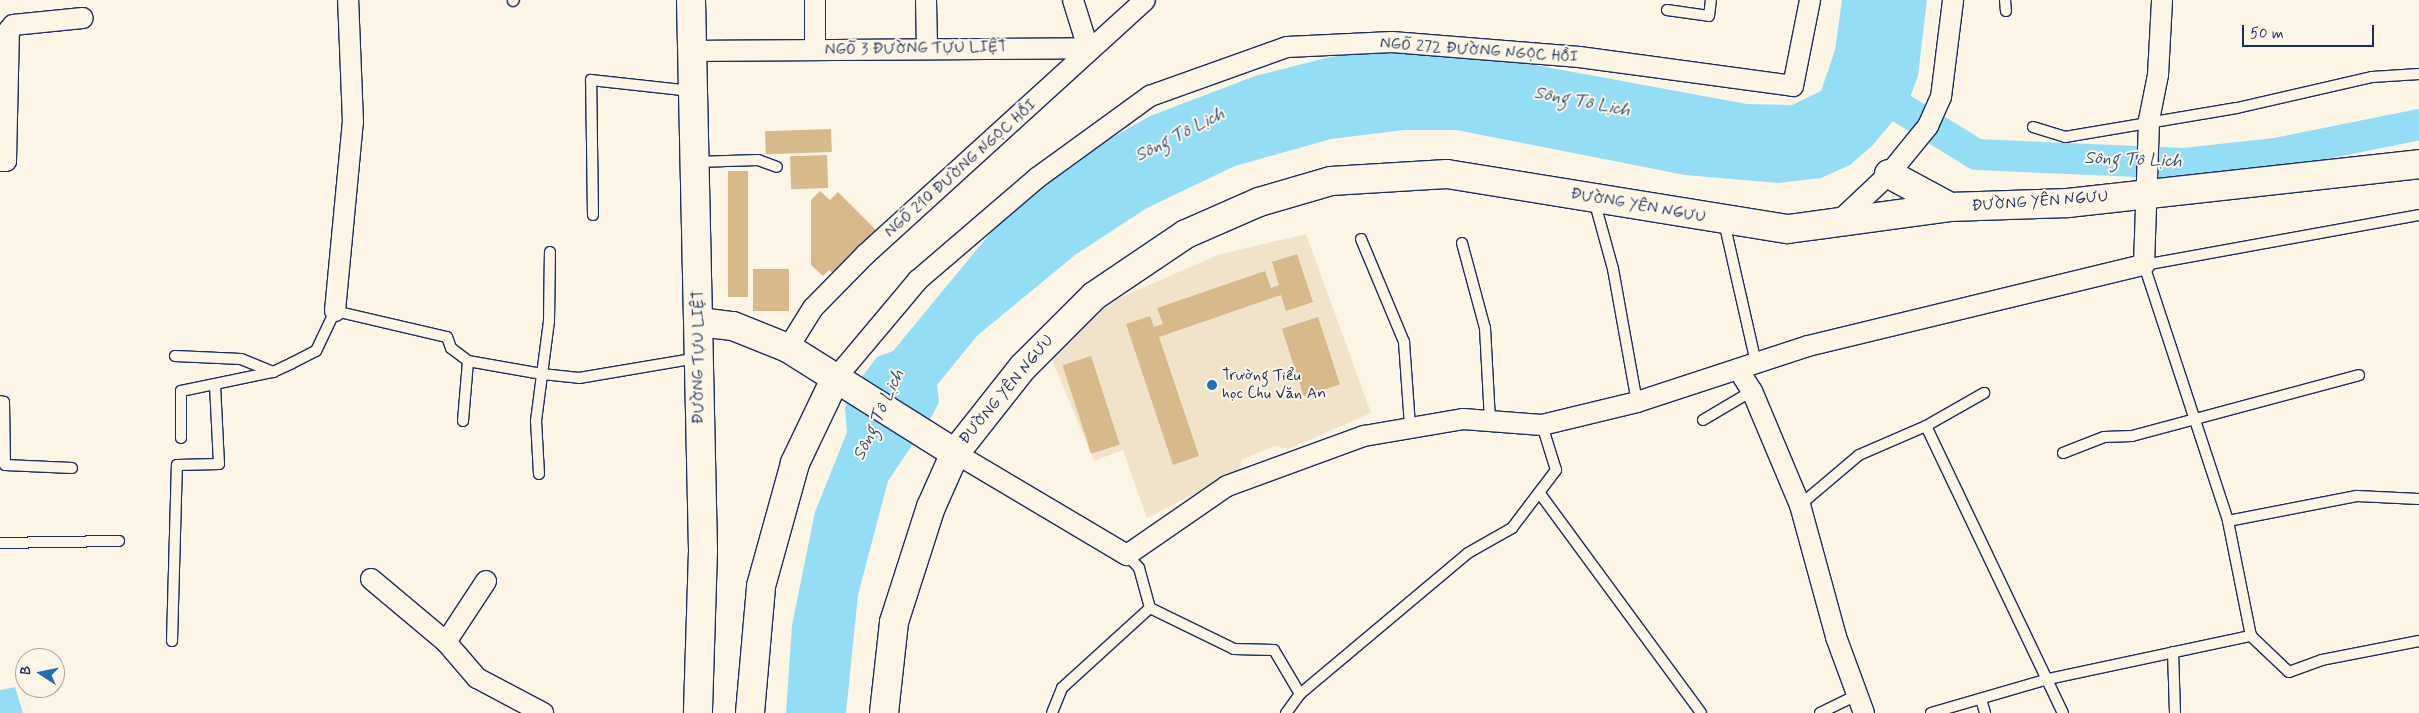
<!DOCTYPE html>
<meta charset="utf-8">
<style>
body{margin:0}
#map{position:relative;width:2419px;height:713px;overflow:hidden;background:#fcf5e5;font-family:Mynerve,sans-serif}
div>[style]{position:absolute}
.built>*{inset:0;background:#f1e3ca}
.water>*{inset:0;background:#94def5}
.river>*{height:31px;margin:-15.5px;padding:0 15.5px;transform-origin:15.5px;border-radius:15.5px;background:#94def5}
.building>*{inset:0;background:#d8b98b;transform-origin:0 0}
.roads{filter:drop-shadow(1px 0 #1b2f5e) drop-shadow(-1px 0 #1b2f5e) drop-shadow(0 1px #1b2f5e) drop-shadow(0 -1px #1b2f5e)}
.lane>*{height:10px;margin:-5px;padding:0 5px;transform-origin:5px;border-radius:5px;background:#fcf5e5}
.street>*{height:20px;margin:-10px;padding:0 10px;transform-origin:10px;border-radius:10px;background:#fcf5e5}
.secondary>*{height:28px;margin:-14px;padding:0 14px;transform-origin:14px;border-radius:14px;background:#fcf5e5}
.dots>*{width:14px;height:14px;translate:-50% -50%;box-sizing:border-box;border:2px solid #fcf5e5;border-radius:50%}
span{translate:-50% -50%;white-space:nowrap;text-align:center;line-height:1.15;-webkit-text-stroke:4px #fcf5e5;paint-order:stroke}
.street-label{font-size:16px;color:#1b2f5e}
.poi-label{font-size:16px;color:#1b2f5e}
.left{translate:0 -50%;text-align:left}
.water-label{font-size:18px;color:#33527c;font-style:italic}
.north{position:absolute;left:15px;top:648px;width:50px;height:50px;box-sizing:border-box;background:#fcf5e5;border:1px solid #a2a6af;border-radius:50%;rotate:281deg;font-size:14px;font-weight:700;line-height:20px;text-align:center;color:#1b2f5e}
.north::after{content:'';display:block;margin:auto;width:18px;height:22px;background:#1f6fb2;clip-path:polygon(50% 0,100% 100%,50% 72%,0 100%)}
.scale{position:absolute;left:2242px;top:25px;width:132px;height:22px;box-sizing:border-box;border:2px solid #1b2f5e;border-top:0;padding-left:6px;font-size:15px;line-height:18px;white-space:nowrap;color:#1b2f5e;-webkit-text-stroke:4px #fcf5e5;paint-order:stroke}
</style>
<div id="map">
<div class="built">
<i style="clip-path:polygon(1306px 234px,1371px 413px,1289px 449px,1274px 446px,1242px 460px,1238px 472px,1147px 518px,1123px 450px,1094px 461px,1051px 357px,1112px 301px,1218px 255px)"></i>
</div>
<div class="water">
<i style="clip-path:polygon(1842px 0,1927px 0,1918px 76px,1908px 103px,1872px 146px,1850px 165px,1821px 178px,1778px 183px,1685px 175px,1456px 130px,1404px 130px,1331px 139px,1235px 166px,1147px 208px,1075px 255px,977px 336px,937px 385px,939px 402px,933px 414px,888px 481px,858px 595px,846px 713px,786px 713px,792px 625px,815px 512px,847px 432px,845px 408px,852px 390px,877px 357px,893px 351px,1002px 219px,1073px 160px,1150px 116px,1255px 76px,1330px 57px,1407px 48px,1469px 53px,1747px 104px,1792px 105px,1821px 91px,1835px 50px)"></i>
<i style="clip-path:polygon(15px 687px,23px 713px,0 713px,0 690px)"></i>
</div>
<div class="river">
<i style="left:1867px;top:87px;width:128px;rotate:31.6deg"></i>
<i style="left:1976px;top:154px;width:208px;rotate:2.5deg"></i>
<i style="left:2184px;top:163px;width:92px;rotate:-6.3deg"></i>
<i style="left:2275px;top:153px;width:147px;rotate:-11.4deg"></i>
</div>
<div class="building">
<i style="left:831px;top:129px;width:23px;height:66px;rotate:88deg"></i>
<i style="left:827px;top:155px;width:33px;height:37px;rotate:88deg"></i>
<i style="left:748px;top:171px;width:126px;height:20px;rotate:90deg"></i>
<i style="clip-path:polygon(820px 191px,830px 200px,838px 192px,878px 232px,835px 275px,829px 270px,823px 276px,811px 265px,811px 200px)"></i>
<i style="clip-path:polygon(1297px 254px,1313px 302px,1286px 311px,1281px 295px,1159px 337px,1199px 456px,1173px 465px,1126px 324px,1150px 316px,1154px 327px,1163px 324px,1157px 308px,1265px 271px,1271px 288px,1279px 285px,1272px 262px)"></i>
<i style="left:753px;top:269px;width:36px;height:42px"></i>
<i style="left:1318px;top:317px;width:71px;height:38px;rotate:72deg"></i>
<i style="left:1091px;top:356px;width:93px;height:30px;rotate:72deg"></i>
</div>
<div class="roads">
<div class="lane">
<i style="left:2005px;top:0;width:11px;rotate:85deg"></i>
<i style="left:513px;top:1px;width:1px;rotate:-45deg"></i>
<i style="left:1667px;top:10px;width:42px;rotate:8.1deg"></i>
<i style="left:1709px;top:16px;width:16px;rotate:-83deg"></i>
<i style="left:2033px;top:127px;width:34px;rotate:17deg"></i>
<i style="left:2065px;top:137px;width:174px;rotate:-9.6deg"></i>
<i style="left:2237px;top:108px;width:139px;rotate:-12.9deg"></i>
<i style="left:2372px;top:77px;width:47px;rotate:-3.7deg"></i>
<i style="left:696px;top:162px;width:62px;rotate:-1.8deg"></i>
<i style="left:758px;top:160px;width:20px;rotate:20deg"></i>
<i style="left:1594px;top:200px;width:72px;rotate:74.6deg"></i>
<i style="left:1613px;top:269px;width:135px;rotate:79.8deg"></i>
<i style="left:593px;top:215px;width:135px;rotate:-90.8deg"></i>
<i style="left:591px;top:80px;width:103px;rotate:6.2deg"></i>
<i style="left:2419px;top:215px;width:280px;rotate:169.7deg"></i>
<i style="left:2144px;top:265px;width:269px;rotate:71.8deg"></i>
<i style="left:2228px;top:521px;width:117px;rotate:78.7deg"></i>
<i style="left:2251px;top:636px;width:52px;rotate:43.5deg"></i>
<i style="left:2289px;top:672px;width:35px;rotate:-20deg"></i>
<i style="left:2322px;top:660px;width:99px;rotate:-11.1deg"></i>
<i style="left:1724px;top:222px;width:145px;rotate:77.2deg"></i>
<i style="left:1361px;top:239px;width:112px;rotate:67.3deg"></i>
<i style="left:1404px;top:342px;width:84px;rotate:85.9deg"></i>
<i style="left:1462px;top:243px;width:88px;rotate:74.9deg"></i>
<i style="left:1485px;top:328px;width:93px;rotate:86.9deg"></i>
<i style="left:175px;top:356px;width:66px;rotate:2.6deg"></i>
<i style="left:241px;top:359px;width:35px;rotate:22deg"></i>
<i style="left:0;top:401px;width:4px;rotate:14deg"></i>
<i style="left:4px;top:402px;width:63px;rotate:89.1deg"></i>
<i style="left:5px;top:465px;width:67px;rotate:2.6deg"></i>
<i style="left:1703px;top:420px;width:57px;rotate:-30.6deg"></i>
<i style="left:463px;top:421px;width:60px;rotate:-85.2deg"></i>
<i style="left:1926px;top:426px;width:318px;rotate:64.5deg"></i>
<i style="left:181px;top:438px;width:47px;rotate:-90deg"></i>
<i style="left:181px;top:391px;width:94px;rotate:-11.7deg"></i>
<i style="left:273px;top:372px;width:21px;rotate:-25deg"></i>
<i style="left:292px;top:363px;width:27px;rotate:-27deg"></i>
<i style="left:316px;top:351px;width:44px;rotate:-64.6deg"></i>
<i style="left:335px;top:311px;width:115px;rotate:13.1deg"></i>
<i style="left:447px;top:337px;width:12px;rotate:70deg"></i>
<i style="left:451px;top:348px;width:21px;rotate:37deg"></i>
<i style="left:468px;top:361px;width:75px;rotate:10deg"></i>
<i style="left:542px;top:374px;width:37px;rotate:6deg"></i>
<i style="left:579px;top:378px;width:120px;rotate:-9.6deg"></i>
<i style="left:2063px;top:453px;width:44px;rotate:-21.3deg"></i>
<i style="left:2104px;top:437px;width:28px;rotate:-2deg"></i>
<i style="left:2132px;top:436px;width:235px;rotate:-15deg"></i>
<i style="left:539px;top:474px;width:53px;rotate:-93.2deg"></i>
<i style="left:536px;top:421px;width:101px;rotate:-82.6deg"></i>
<i style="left:549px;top:321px;width:69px;rotate:-89.2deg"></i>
<i style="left:1541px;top:495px;width:270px;rotate:53.7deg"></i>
<i style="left:1800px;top:505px;width:77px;rotate:-40.3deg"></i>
<i style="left:1859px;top:455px;width:73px;rotate:-23.4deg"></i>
<i style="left:1926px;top:426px;width:67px;rotate:-29.6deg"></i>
<i style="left:2228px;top:521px;width:131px;rotate:-11deg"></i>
<i style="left:2357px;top:496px;width:62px;rotate:2.8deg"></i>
<i style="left:0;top:543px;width:119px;rotate:-1deg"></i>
<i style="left:1127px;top:555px;width:18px;rotate:47deg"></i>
<i style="left:1139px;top:568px;width:41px;rotate:74.6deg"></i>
<i style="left:1150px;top:608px;width:93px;rotate:26deg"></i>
<i style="left:1234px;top:649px;width:40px;rotate:1.4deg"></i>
<i style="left:1274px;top:650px;width:51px;rotate:59.4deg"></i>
<i style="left:1300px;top:694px;width:24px;rotate:126deg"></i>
<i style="left:172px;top:641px;width:176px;rotate:-88.4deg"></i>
<i style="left:177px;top:465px;width:42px;rotate:-1.4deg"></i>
<i style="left:219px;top:464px;width:78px;rotate:-92.9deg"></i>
<i style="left:2173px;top:652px;width:61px;rotate:88.1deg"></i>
<i style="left:1300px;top:694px;width:219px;rotate:-40deg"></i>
<i style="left:1468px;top:553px;width:51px;rotate:-29.6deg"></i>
<i style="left:1512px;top:528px;width:73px;rotate:-52.8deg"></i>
<i style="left:1556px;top:470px;width:47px;rotate:-107.3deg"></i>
<i style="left:1981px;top:699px;width:15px;rotate:74deg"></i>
<i style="left:1052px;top:713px;width:27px;rotate:-68deg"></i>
<i style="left:1062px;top:688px;width:119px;rotate:-42.3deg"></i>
<i style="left:1820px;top:713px;width:41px;rotate:-25.9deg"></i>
<i style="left:1931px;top:713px;width:122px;rotate:-16.2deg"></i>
<i style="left:2048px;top:679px;width:208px;rotate:-12deg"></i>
</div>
<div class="street">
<i style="left:926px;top:0;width:47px;rotate:88.8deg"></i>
<i style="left:815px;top:50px;width:50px;rotate:-90deg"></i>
<i style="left:693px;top:51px;width:395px;rotate:-0.4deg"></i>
<i style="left:1088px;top:48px;width:50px;rotate:-107.4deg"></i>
<i style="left:0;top:161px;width:6px"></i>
<i style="left:6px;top:161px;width:131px;rotate:-88.7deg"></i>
<i style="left:9px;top:30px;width:6px;rotate:-51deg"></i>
<i style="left:13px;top:25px;width:70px;rotate:-5.7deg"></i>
<i style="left:1836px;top:224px;width:73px;rotate:-43.3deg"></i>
<i style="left:1889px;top:174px;width:62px;rotate:-50.9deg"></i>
<i style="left:1928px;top:126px;width:32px;rotate:-66deg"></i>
<i style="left:1941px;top:97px;width:98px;rotate:-82.9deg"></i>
<i style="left:335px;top:311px;width:190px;rotate:-84.6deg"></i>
<i style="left:353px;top:122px;width:122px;rotate:-92.3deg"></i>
<i style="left:788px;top:348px;width:47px;rotate:-58deg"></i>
<i style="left:813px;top:308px;width:76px;rotate:-45.5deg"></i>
<i style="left:866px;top:254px;width:377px;rotate:-42.3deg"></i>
<i style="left:1738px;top:369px;width:26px;rotate:58deg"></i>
<i style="left:1752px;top:391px;width:124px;rotate:67.2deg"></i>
<i style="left:1800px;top:505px;width:137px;rotate:74.7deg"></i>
<i style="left:1836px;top:637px;width:81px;rotate:69.8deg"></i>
<i style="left:835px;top:379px;width:129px;rotate:-50deg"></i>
<i style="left:918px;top:280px;width:157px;rotate:-40.6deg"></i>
<i style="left:1037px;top:178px;width:140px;rotate:-36deg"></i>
<i style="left:1150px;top:96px;width:145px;rotate:-19.7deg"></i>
<i style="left:1287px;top:47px;width:105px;rotate:-2.7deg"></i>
<i style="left:1392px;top:42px;width:188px;rotate:4.6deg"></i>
<i style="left:1579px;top:57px;width:216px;rotate:7.7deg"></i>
<i style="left:1793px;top:86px;width:88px;rotate:-78.8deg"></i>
<i style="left:955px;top:453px;width:200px;rotate:30.7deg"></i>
<i style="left:1127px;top:555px;width:121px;rotate:-34.6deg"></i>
<i style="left:1227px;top:486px;width:146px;rotate:-20.1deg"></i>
<i style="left:1364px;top:436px;width:100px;rotate:-9.7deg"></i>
<i style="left:1463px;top:419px;width:79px;rotate:4.3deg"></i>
<i style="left:1542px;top:425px;width:98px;rotate:-13.6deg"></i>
<i style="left:1637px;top:402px;width:180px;rotate:-18.1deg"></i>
<i style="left:1808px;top:346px;width:346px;rotate:-13.6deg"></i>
<i style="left:2144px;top:265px;width:145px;rotate:-88deg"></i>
<i style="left:2149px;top:120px;width:46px;rotate:-78.7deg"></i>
<i style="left:2158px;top:75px;width:75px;rotate:-86.9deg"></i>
<i style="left:371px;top:579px;width:98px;rotate:40deg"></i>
<i style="left:446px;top:642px;width:48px;rotate:49.3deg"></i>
<i style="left:477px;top:678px;width:75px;rotate:27.9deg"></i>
<i style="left:446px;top:642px;width:73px;rotate:-56.7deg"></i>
</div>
<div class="secondary">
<i style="left:691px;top:0;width:551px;rotate:88.75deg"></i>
<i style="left:703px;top:551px;width:162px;rotate:91.8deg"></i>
<i style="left:1889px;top:174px;width:69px;rotate:28.4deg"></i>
<i style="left:699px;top:322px;width:34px;rotate:7deg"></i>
<i style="left:733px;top:326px;width:59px;rotate:21.8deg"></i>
<i style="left:788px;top:348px;width:197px;rotate:32.2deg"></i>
<i style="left:750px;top:713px;width:127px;rotate:-85deg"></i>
<i style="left:761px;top:586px;width:128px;rotate:-74.5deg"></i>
<i style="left:795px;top:463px;width:93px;rotate:-64.5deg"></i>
<i style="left:884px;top:713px;width:92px;rotate:-83.7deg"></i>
<i style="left:894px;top:622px;width:121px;rotate:-72.2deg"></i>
<i style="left:931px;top:507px;width:59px;rotate:-66deg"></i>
<i style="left:955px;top:453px;width:110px;rotate:-51.7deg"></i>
<i style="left:1023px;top:367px;width:100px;rotate:-45deg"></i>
<i style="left:1094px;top:296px;width:111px;rotate:-34deg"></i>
<i style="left:1186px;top:234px;width:80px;rotate:-23.7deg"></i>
<i style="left:1259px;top:202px;width:75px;rotate:-16.3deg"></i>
<i style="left:1331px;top:181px;width:116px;rotate:-3.5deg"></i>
<i style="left:1447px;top:174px;width:345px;rotate:9.2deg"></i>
<i style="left:1788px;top:229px;width:163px;rotate:-7.7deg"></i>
<i style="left:1950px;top:207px;width:118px;rotate:-1.9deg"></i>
<i style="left:2068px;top:203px;width:353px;rotate:-6.3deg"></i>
</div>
</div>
<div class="dots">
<i style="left:1212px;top:385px;background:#1f6fb2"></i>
</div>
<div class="street-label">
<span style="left:916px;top:49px;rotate:-1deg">NGÕ 3 ĐƯỜNG TỰU LIỆT</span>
<span style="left:1479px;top:51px;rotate:4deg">NGÕ 272 ĐƯỜNG NGỌC HỒI</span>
<span style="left:961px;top:169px;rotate:-42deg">NGÕ 210 ĐƯỜNG NGỌC HỒI</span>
<span style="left:2040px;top:202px;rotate:-4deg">ĐƯỜNG YÊN NGƯU</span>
<span style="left:1638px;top:206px;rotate:10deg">ĐƯỜNG YÊN NGƯU</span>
<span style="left:699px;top:357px;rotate:-90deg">ĐƯỜNG TỰU LIỆT</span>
<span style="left:1007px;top:390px;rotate:-50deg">ĐƯỜNG YÊN NGƯU</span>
</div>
<div class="poi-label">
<span class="left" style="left:1222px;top:385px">Trường Tiểu<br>học Chu Văn An</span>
</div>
<div class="water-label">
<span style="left:1582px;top:102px;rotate:11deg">Sông Tô Lịch</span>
<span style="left:1180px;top:135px;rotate:-27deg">Sông Tô Lịch</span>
<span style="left:2133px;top:160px;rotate:2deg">Sông Tô Lịch</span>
<span style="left:879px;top:415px;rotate:-65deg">Sông Tô Lịch</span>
</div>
<div class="north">B</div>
<div class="scale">50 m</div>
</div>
